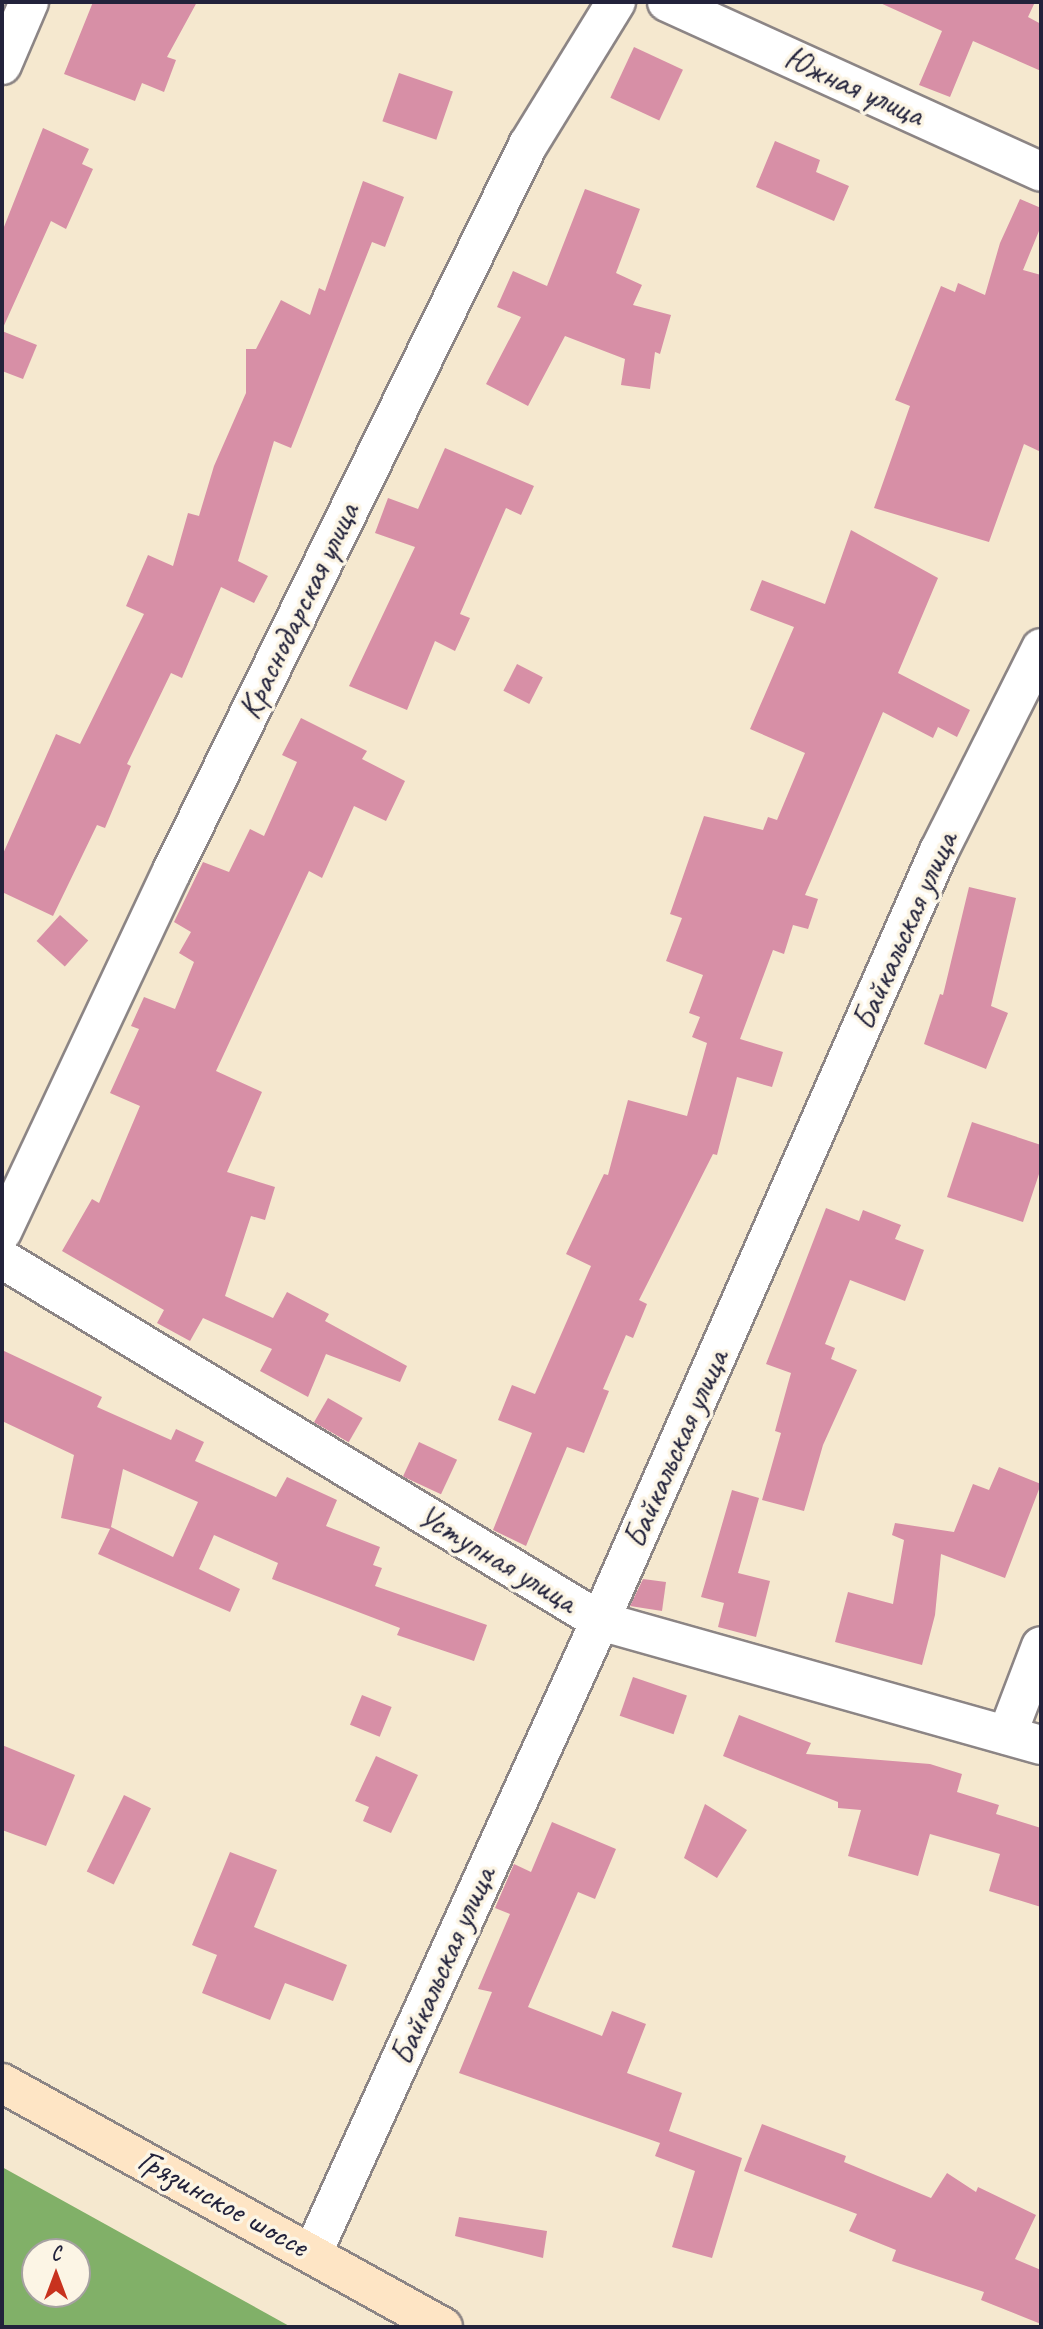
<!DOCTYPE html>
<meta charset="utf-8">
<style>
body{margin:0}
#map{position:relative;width:1043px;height:2329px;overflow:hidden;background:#f5e8cf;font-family:Caveat,sans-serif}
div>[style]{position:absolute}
.forest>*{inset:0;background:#81b068}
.building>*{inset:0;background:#d78fa6;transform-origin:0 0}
.roads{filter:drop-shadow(2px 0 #8c8585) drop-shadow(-2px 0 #8c8585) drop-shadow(0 2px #8c8585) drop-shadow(0 -2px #8c8585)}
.minor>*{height:38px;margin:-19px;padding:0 19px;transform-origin:19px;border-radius:19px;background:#fff}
.secondary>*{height:38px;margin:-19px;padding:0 19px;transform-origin:19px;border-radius:19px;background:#fee5c5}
span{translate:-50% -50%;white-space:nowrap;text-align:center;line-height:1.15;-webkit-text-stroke:7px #fcf5e5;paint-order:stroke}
.street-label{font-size:33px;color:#22223b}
.frame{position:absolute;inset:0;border:4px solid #22223b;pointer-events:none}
.north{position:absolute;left:21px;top:2238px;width:70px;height:70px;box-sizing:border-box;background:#fcf5e5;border:2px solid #a5a1a1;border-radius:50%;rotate:0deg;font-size:19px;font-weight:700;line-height:28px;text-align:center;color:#22223b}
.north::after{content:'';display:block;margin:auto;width:24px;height:32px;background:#c8321e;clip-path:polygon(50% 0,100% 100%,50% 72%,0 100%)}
</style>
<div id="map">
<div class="forest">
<i style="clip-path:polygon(evenodd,2px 2167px,291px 2327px,2px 2327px,2px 2167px,35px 2252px,77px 2252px,77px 2294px,35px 2294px,35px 2252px)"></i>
</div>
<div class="building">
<i style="clip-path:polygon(93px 2px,197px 2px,167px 57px,176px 60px,164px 92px,142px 83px,135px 101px,64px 74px)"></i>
<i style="clip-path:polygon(878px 2px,1035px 2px,1028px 17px,1041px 24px,1041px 71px,973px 41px,950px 97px,919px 85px,942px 31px)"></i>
<i style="left:634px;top:47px;width:54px;height:56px;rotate:25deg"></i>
<i style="left:399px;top:73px;width:57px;height:51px;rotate:19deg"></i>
<i style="clip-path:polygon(43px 128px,89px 149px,82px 164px,93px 169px,66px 229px,51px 221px,2px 330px,2px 232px)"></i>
<i style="clip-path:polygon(775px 141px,820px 160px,816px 172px,849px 186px,834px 221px,756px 187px)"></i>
<i style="clip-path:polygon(363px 181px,404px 197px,385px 247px,372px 242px,291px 448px,274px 441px,238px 561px,268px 576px,254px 603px,221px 587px,182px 678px,171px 673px,127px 764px,131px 766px,105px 828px,97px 825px,53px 916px,2px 892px,2px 856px,56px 734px,80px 744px,144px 614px,126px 606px,148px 555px,173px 566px,188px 513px,199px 516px,214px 466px,246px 393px,246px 349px,256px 349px,281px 300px,310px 315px,319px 288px,325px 291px)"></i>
<i style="clip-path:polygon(585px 189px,640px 209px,616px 273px,642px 285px,633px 305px,671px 315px,660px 354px,655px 352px,650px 389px,621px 385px,625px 359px,565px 336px,528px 406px,486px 384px,521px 317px,497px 307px,513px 271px,547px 286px)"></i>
<i style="clip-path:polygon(1020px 199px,1041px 208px,1041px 226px,1023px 270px,1041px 275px,1041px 452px,1024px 444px,989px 542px,874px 508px,910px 406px,895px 400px,941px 286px,955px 292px,958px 283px,985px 295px,1000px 243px)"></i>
<i style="clip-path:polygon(2px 331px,37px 345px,23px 379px,2px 371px)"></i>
<i style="clip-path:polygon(445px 448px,534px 486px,521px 515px,506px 508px,460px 614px,470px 618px,455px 651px,435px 641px,407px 710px,349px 686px,415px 547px,375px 533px,388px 498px,418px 509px)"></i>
<i style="clip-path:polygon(851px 530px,938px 578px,898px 673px,970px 710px,957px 737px,938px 727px,933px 738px,883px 712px,805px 895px,818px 899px,808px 929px,793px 925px,784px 954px,773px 950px,740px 1039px,783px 1052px,772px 1087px,737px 1077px,717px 1155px,713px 1154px,639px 1300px,647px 1304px,633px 1338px,626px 1335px,603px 1389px,609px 1391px,584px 1453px,567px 1447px,526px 1546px,493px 1530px,532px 1433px,498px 1420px,512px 1385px,535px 1394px,591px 1266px,566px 1254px,604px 1174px,608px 1175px,628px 1100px,687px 1116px,707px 1043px,692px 1037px,700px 1017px,689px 1013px,703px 975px,666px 961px,682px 918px,670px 914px,704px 816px,763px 830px,768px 817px,777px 820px,805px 753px,750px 729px,794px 627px,750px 610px,762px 580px,825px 604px)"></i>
<i style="left:517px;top:664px;width:29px;height:30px;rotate:27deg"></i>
<i style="clip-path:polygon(301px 718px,367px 751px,362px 759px,405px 781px,386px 821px,354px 806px,322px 878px,309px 871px,216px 1071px,262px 1092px,227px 1172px,275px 1187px,265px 1220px,251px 1216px,225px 1296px,273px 1318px,287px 1292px,329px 1314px,325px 1321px,407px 1366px,400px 1382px,326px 1354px,308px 1397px,260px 1371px,272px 1349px,203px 1318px,190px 1341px,157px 1323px,164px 1310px,62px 1251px,92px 1199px,99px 1203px,140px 1106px,110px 1093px,139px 1029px,131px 1026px,144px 997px,175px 1009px,194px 962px,179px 953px,191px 932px,174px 922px,203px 862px,229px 872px,250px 829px,264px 836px,297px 762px,282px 755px)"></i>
<i style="clip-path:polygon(969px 887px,1016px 898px,991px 1006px,1008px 1013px,986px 1069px,924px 1044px,940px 994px,943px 995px)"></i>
<i style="left:60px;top:915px;width:38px;height:35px;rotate:42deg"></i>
<i style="clip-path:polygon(972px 1122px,1041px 1145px,1041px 1168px,1023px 1222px,947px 1197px)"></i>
<i style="clip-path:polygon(826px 1208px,859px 1221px,863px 1210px,901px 1225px,895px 1239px,924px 1250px,905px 1301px,850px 1280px,825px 1344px,835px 1348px,831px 1359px,857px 1370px,823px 1445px,804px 1511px,762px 1500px,781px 1433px,775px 1431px,791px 1373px,766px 1364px)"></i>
<i style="clip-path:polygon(evenodd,2px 1350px,102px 1397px,97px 1407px,171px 1440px,176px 1429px,204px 1442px,195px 1461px,276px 1497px,287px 1477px,337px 1500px,326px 1526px,380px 1547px,373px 1565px,382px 1568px,375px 1586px,487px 1625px,474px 1661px,397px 1635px,400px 1628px,272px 1579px,278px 1563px,214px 1535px,199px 1569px,240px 1589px,230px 1612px,98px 1554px,110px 1529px,61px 1518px,74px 1455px,2px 1421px,2px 1350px,123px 1469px,198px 1502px,173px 1557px,111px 1527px,123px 1469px)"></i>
<i style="left:328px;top:1398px;width:40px;height:28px;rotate:30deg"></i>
<i style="left:419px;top:1442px;width:42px;height:38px;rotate:25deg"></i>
<i style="clip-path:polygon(999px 1467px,1041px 1484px,1005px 1578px,941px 1554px,935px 1615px,922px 1665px,835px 1642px,848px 1592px,893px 1604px,904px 1540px,892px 1535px,895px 1523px,954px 1532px,973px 1484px,989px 1490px)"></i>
<i style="clip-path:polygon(732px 1490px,759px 1498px,738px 1573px,770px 1581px,756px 1637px,718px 1627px,724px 1603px,701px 1597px)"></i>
<i style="clip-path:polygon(643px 1579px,666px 1582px,662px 1611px,630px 1606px)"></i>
<i style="left:633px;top:1677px;width:57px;height:41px;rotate:19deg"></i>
<i style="left:362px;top:1695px;width:32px;height:32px;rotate:22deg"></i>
<i style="clip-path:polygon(739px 1715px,811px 1743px,806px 1754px,930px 1764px,962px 1774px,957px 1792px,999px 1805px,996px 1814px,1041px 1828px,1041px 1907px,989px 1891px,1000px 1854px,930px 1834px,918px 1876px,848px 1856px,861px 1810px,838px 1808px,838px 1802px,723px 1756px)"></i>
<i style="clip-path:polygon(2px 1745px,75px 1775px,46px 1846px,2px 1830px)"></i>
<i style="clip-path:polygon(376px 1756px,418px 1775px,391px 1833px,363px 1821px,369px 1807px,355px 1801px)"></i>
<i style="left:124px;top:1795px;width:30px;height:85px;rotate:26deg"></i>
<i style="clip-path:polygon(705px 1804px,747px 1830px,717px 1878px,684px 1858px)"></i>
<i style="clip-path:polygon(552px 1822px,616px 1849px,595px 1899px,578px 1892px,528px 2007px,602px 2036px,612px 2011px,646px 2024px,627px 2073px,682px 2093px,669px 2131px,742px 2158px,712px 2258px,672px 2247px,695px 2171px,655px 2156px,660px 2143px,459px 2073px,492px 1992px,478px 1989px,510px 1914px,495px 1908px,514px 1864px,531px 1872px)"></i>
<i style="clip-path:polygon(230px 1852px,277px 1870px,254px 1927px,347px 1965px,333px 2001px,285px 1983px,270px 2020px,202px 1993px,217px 1955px,192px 1945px)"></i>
<i style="clip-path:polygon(762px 2124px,846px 2156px,844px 2162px,931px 2198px,947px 2173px,976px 2192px,978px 2187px,1036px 2215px,1015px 2259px,1041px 2270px,1041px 2324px,981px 2300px,984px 2292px,892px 2261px,896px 2250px,849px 2231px,857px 2214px,744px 2171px)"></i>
<i style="clip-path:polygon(459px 2217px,547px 2231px,543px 2258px,455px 2236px)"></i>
</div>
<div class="roads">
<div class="minor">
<i style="left:667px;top:2px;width:411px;rotate:24.4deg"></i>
<i style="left:2px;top:65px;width:69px;rotate:-66.8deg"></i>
<i style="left:2px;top:1232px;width:399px;rotate:-64.8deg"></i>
<i style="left:172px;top:871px;width:809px;rotate:-63.88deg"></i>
<i style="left:528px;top:145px;width:168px;rotate:-58.4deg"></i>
<i style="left:2px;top:1259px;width:699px;rotate:31.19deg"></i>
<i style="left:600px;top:1621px;width:458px;rotate:15.7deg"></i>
<i style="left:1007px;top:1735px;width:95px;rotate:-69.1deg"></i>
<i style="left:313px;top:2252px;width:693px;rotate:-65.54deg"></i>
<i style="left:600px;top:1621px;width:841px;rotate:-66.24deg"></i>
<i style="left:939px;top:851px;width:227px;rotate:-63.3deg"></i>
</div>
<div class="secondary">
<i style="left:2px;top:2083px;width:504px;rotate:28.96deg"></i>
</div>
</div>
<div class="street-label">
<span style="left:854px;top:87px;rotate:24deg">Южная улица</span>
<span style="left:299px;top:611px;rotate:-64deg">Краснодарская улица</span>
<span style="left:905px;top:931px;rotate:-66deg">Байкальская улица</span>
<span style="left:676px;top:1449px;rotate:-66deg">Байкальская улица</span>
<span style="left:497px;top:1559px;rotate:31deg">Уступная улица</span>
<span style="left:443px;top:1966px;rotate:-66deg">Байкальская улица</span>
<span style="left:223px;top:2203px;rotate:29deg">Грязинское шоссе</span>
</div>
<div class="frame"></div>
<div class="north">С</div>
</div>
